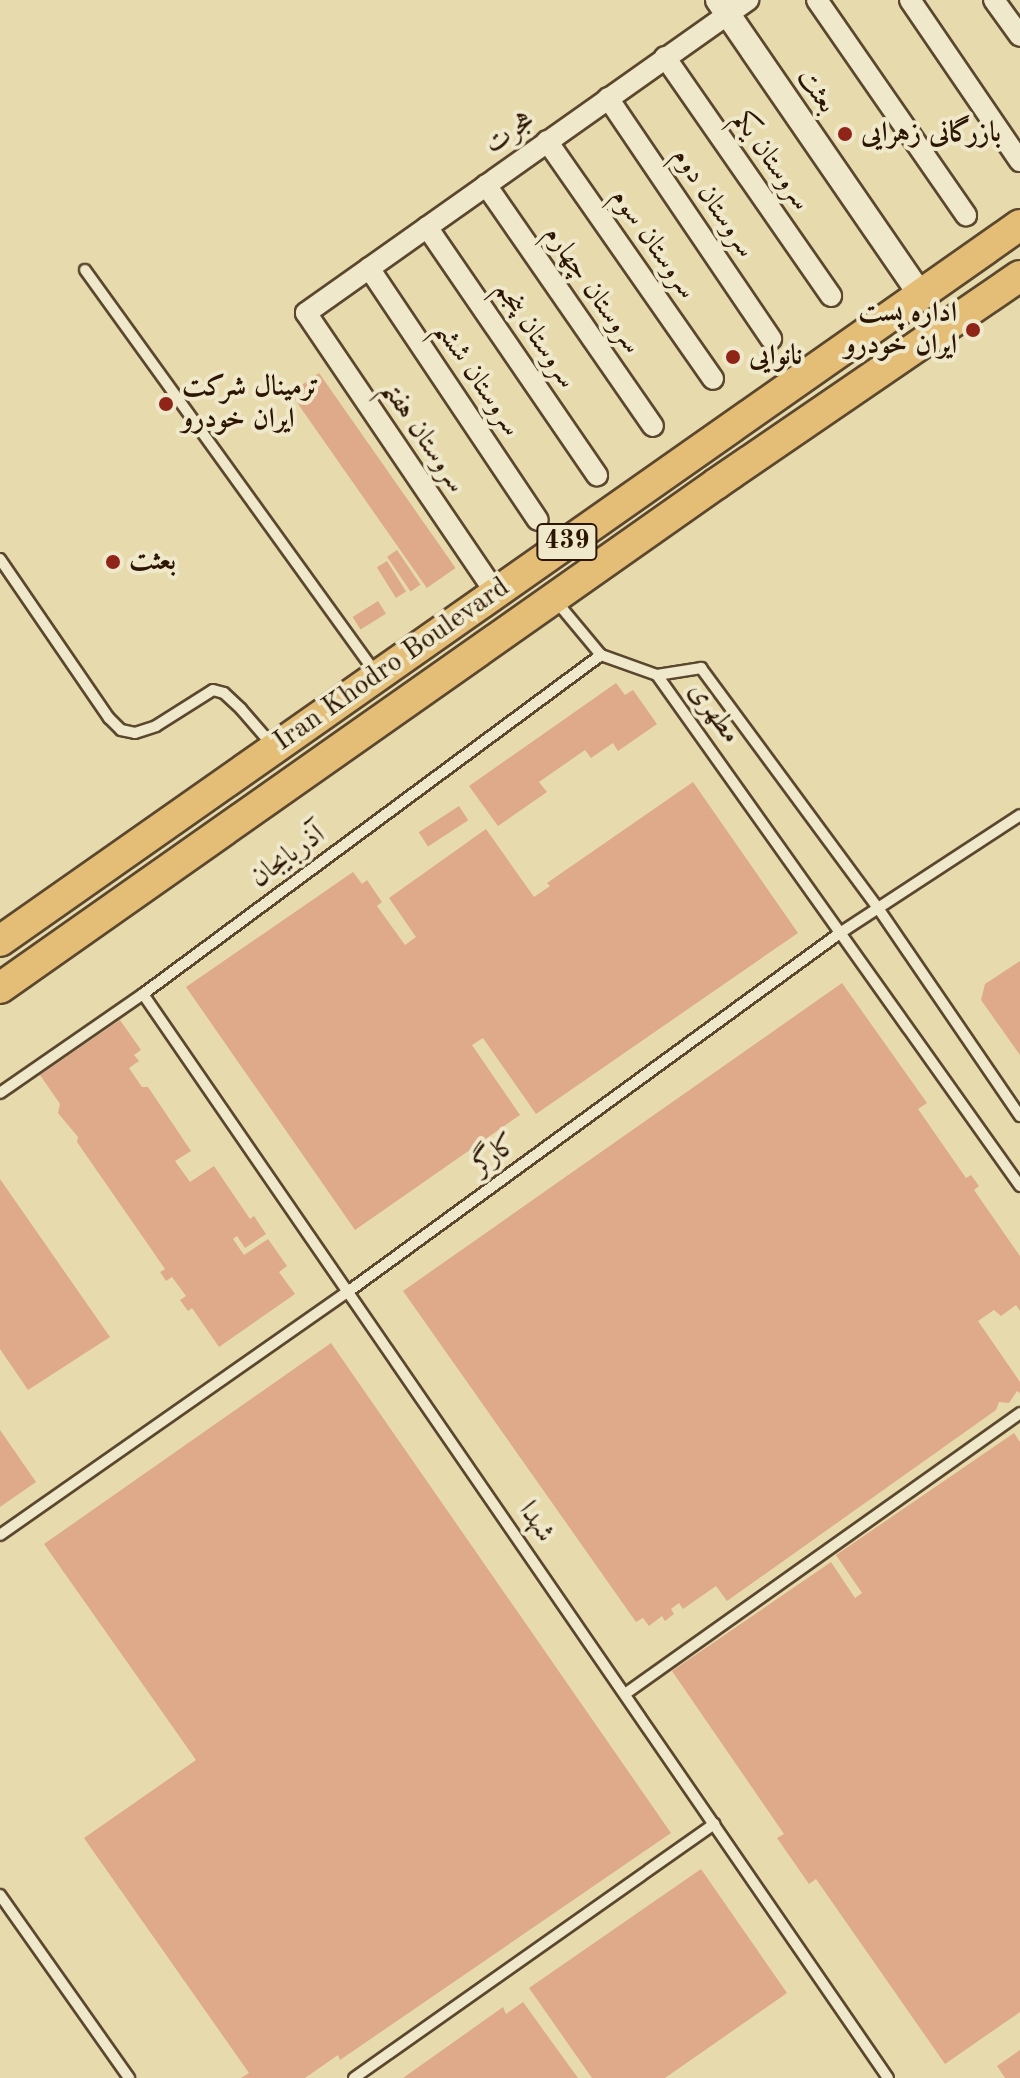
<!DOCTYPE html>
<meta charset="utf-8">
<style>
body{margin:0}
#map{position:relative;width:1020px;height:2078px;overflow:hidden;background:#e7dbae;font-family:"Old Standard TT",Amiri,serif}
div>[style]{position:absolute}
.building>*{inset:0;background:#deaa89;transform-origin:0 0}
.roads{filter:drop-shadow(2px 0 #5b472e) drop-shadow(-2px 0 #5b472e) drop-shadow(0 2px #5b472e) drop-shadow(0 -2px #5b472e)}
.service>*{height:10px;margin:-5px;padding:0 5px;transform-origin:5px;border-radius:5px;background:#efe8ca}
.minor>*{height:20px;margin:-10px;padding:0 10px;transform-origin:10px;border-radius:10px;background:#efe8ca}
.tertiary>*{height:24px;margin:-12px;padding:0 12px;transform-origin:12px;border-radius:12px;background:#efe8ca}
.primary>*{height:30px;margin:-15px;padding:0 15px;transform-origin:15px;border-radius:15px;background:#e4be77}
.dots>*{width:22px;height:22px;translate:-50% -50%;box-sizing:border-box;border:4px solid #efe8ca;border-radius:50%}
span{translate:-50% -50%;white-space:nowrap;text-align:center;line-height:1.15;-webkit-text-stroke:8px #efe8ca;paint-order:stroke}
.shield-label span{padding:2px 6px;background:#efe8ca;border:2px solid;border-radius:6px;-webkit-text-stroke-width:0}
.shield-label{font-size:26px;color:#2c1603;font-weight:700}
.street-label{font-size:28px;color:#2c1603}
.poi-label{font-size:28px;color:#2c1603;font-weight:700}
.left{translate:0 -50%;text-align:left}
.right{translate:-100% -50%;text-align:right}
</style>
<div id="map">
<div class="building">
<i style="left:319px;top:373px;width:238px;height:35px;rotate:55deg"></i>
<i style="left:397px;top:550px;width:42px;height:12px;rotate:56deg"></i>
<i style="left:387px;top:561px;width:36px;height:12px;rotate:58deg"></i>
<i style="left:378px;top:601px;width:15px;height:30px;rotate:58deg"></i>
<i style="clip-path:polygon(616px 683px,625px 695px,633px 690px,657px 724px,618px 751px,613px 743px,591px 758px,585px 750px,539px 782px,547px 792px,498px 826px,469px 786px)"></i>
<i style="clip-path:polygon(693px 782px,798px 933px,536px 1114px,483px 1038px,472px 1045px,520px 1115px,355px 1230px,186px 987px,353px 872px,362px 884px,367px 880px,382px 902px,377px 906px,405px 945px,416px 937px,389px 898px,486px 829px,534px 897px,550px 886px,547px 883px)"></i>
<i style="left:459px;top:806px;width:17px;height:48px;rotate:57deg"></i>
<i style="clip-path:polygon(1020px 961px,1020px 1055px,981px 1000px,985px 984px)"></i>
<i style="clip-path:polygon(842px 983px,927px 1103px,918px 1109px,966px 1178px,971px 1175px,979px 1186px,974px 1190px,1020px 1256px,1020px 1311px,1016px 1305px,1001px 1316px,994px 1310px,978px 1321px,1020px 1382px,1020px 1393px,1017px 1391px,1009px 1403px,999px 1402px,996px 1410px,727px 1601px,716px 1586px,683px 1609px,679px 1603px,671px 1609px,674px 1614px,665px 1621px,662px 1616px,649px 1626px,643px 1618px,636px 1622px,403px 1291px)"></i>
<i style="clip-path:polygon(120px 1020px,141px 1050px,134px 1055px,139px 1061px,129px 1068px,142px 1087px,148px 1087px,191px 1151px,175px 1161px,190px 1182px,214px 1166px,250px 1219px,254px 1216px,266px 1234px,245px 1248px,237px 1236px,233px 1239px,244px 1255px,268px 1239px,287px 1266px,279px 1272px,295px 1294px,219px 1347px,192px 1308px,188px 1311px,180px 1300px,186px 1296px,172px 1277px,166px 1281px,160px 1272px,165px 1269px,77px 1142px,78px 1137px,58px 1113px,60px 1104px,40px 1075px)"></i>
<i style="clip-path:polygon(0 1179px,110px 1337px,28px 1390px,0 1349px)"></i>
<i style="clip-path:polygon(331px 1343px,671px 1833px,340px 2060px,338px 2055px,305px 2078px,241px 2078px,249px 2073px,84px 1838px,196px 1760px,44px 1544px)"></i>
<i style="clip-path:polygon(0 1430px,36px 1482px,0 1507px)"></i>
<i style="clip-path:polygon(1014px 1433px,1020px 1442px,1020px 2012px,945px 2064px,816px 1879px,809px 1884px,777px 1838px,784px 1834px,672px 1671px,831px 1562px,855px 1598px,862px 1593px,836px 1555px)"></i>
<i style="clip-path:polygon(701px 1869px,787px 1993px,665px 2078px,592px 2078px,529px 1988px)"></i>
<i style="clip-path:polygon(523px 2002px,578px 2078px,403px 2078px,503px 2007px,506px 2014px)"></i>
<i style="clip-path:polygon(1020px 2050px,1020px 2078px,1005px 2078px,997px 2066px)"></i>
</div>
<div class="roads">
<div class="service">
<i style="left:85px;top:270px;width:497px;rotate:54.2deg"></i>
<i style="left:0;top:559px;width:193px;rotate:55.6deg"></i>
<i style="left:109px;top:718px;width:17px;rotate:45deg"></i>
<i style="left:121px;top:730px;width:14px;rotate:12deg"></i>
<i style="left:135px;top:733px;width:22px;rotate:-18deg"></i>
<i style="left:156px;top:726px;width:67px;rotate:-32.3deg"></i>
<i style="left:213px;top:690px;width:11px;rotate:15deg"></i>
<i style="left:224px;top:693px;width:23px;rotate:43deg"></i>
<i style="left:241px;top:709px;width:49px;rotate:49.1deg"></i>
<i style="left:601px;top:655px;width:59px;rotate:19.7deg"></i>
<i style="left:657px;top:675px;width:45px;rotate:-9deg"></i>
<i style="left:701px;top:668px;width:298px;rotate:53.6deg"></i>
<i style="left:878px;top:908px;width:252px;rotate:55.7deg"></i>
<i style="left:657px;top:675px;width:627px;rotate:54.61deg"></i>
<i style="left:143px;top:994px;width:1315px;rotate:55.5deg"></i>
<i style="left:0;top:1093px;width:174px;rotate:-34.7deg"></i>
<i style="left:143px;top:994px;width:570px;rotate:-36.51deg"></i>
<i style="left:601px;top:655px;width:70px;rotate:-129.8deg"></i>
<i style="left:0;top:1535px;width:426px;rotate:-35deg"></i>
<i style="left:349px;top:1291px;width:608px;rotate:-36.1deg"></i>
<i style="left:840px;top:933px;width:215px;rotate:-33.2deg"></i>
<i style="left:625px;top:1694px;width:485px;rotate:-35.4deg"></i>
<i style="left:0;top:1895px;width:224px;rotate:54.8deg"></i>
<i style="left:354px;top:2078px;width:441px;rotate:-35.2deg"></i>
</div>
<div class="minor">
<i style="left:817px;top:0;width:262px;rotate:55.3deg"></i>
<i style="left:910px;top:0;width:195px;rotate:55.7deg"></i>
<i style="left:994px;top:0;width:44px;rotate:54.2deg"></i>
<i style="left:665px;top:57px;width:291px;rotate:55.2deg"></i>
<i style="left:608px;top:98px;width:291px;rotate:55.9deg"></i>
<i style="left:547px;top:141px;width:290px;rotate:55.1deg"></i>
<i style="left:486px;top:185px;width:293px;rotate:55.3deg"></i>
<i style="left:427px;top:227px;width:301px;rotate:55.6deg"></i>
<i style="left:369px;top:268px;width:303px;rotate:56.2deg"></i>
<i style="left:495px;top:592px;width:337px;rotate:-124.1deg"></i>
<i style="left:306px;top:313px;width:542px;rotate:-35.3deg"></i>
</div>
<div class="tertiary">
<i style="left:718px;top:0;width:357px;rotate:55.5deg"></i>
</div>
<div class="primary">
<i style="left:0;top:941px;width:1246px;rotate:-35.07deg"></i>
<i style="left:0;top:988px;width:876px;rotate:-35.14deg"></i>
<i style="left:716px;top:484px;width:368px;rotate:-34.4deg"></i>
</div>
</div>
<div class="dots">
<i style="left:845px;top:134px;background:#8f2418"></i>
<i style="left:973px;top:330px;background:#8f2418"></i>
<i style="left:733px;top:357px;background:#8f2418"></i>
<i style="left:166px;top:404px;background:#8f2418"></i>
<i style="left:113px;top:562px;background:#8f2418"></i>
</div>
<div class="shield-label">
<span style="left:567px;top:542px">439</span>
</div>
<div class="street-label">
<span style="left:816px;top:91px;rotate:55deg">بعثت</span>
<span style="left:510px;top:133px;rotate:-36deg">هجرت</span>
<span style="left:771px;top:161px;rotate:55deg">سروستان یکم</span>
<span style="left:713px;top:203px;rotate:56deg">سروستان دوم</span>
<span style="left:653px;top:244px;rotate:55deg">سروستان سوم</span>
<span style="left:592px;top:290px;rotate:55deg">سروستان چهارم</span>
<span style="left:535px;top:335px;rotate:56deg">سروستان پنجم</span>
<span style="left:477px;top:379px;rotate:56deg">سروستان ششم</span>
<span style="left:423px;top:437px;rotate:56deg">سروستان هفتم</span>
<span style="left:392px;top:665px;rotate:-35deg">Iran Khodro Boulevard</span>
<span style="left:714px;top:713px;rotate:55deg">مطهری</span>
<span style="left:288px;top:857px;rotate:-36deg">آذربایجان</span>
<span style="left:495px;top:1155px;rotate:-36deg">کارگر</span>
<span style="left:536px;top:1522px;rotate:56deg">شهدا</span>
</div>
<div class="poi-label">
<span class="left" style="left:861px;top:134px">بازرگانی زهرایی</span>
<span class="right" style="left:957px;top:330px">اداره پست<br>ایران خودرو</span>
<span class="left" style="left:749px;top:357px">نانوایی</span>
<span class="left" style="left:182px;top:404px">ترمینال شرکت<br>ایران خودرو</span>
<span class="left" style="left:129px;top:562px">بعثت</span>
</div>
</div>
